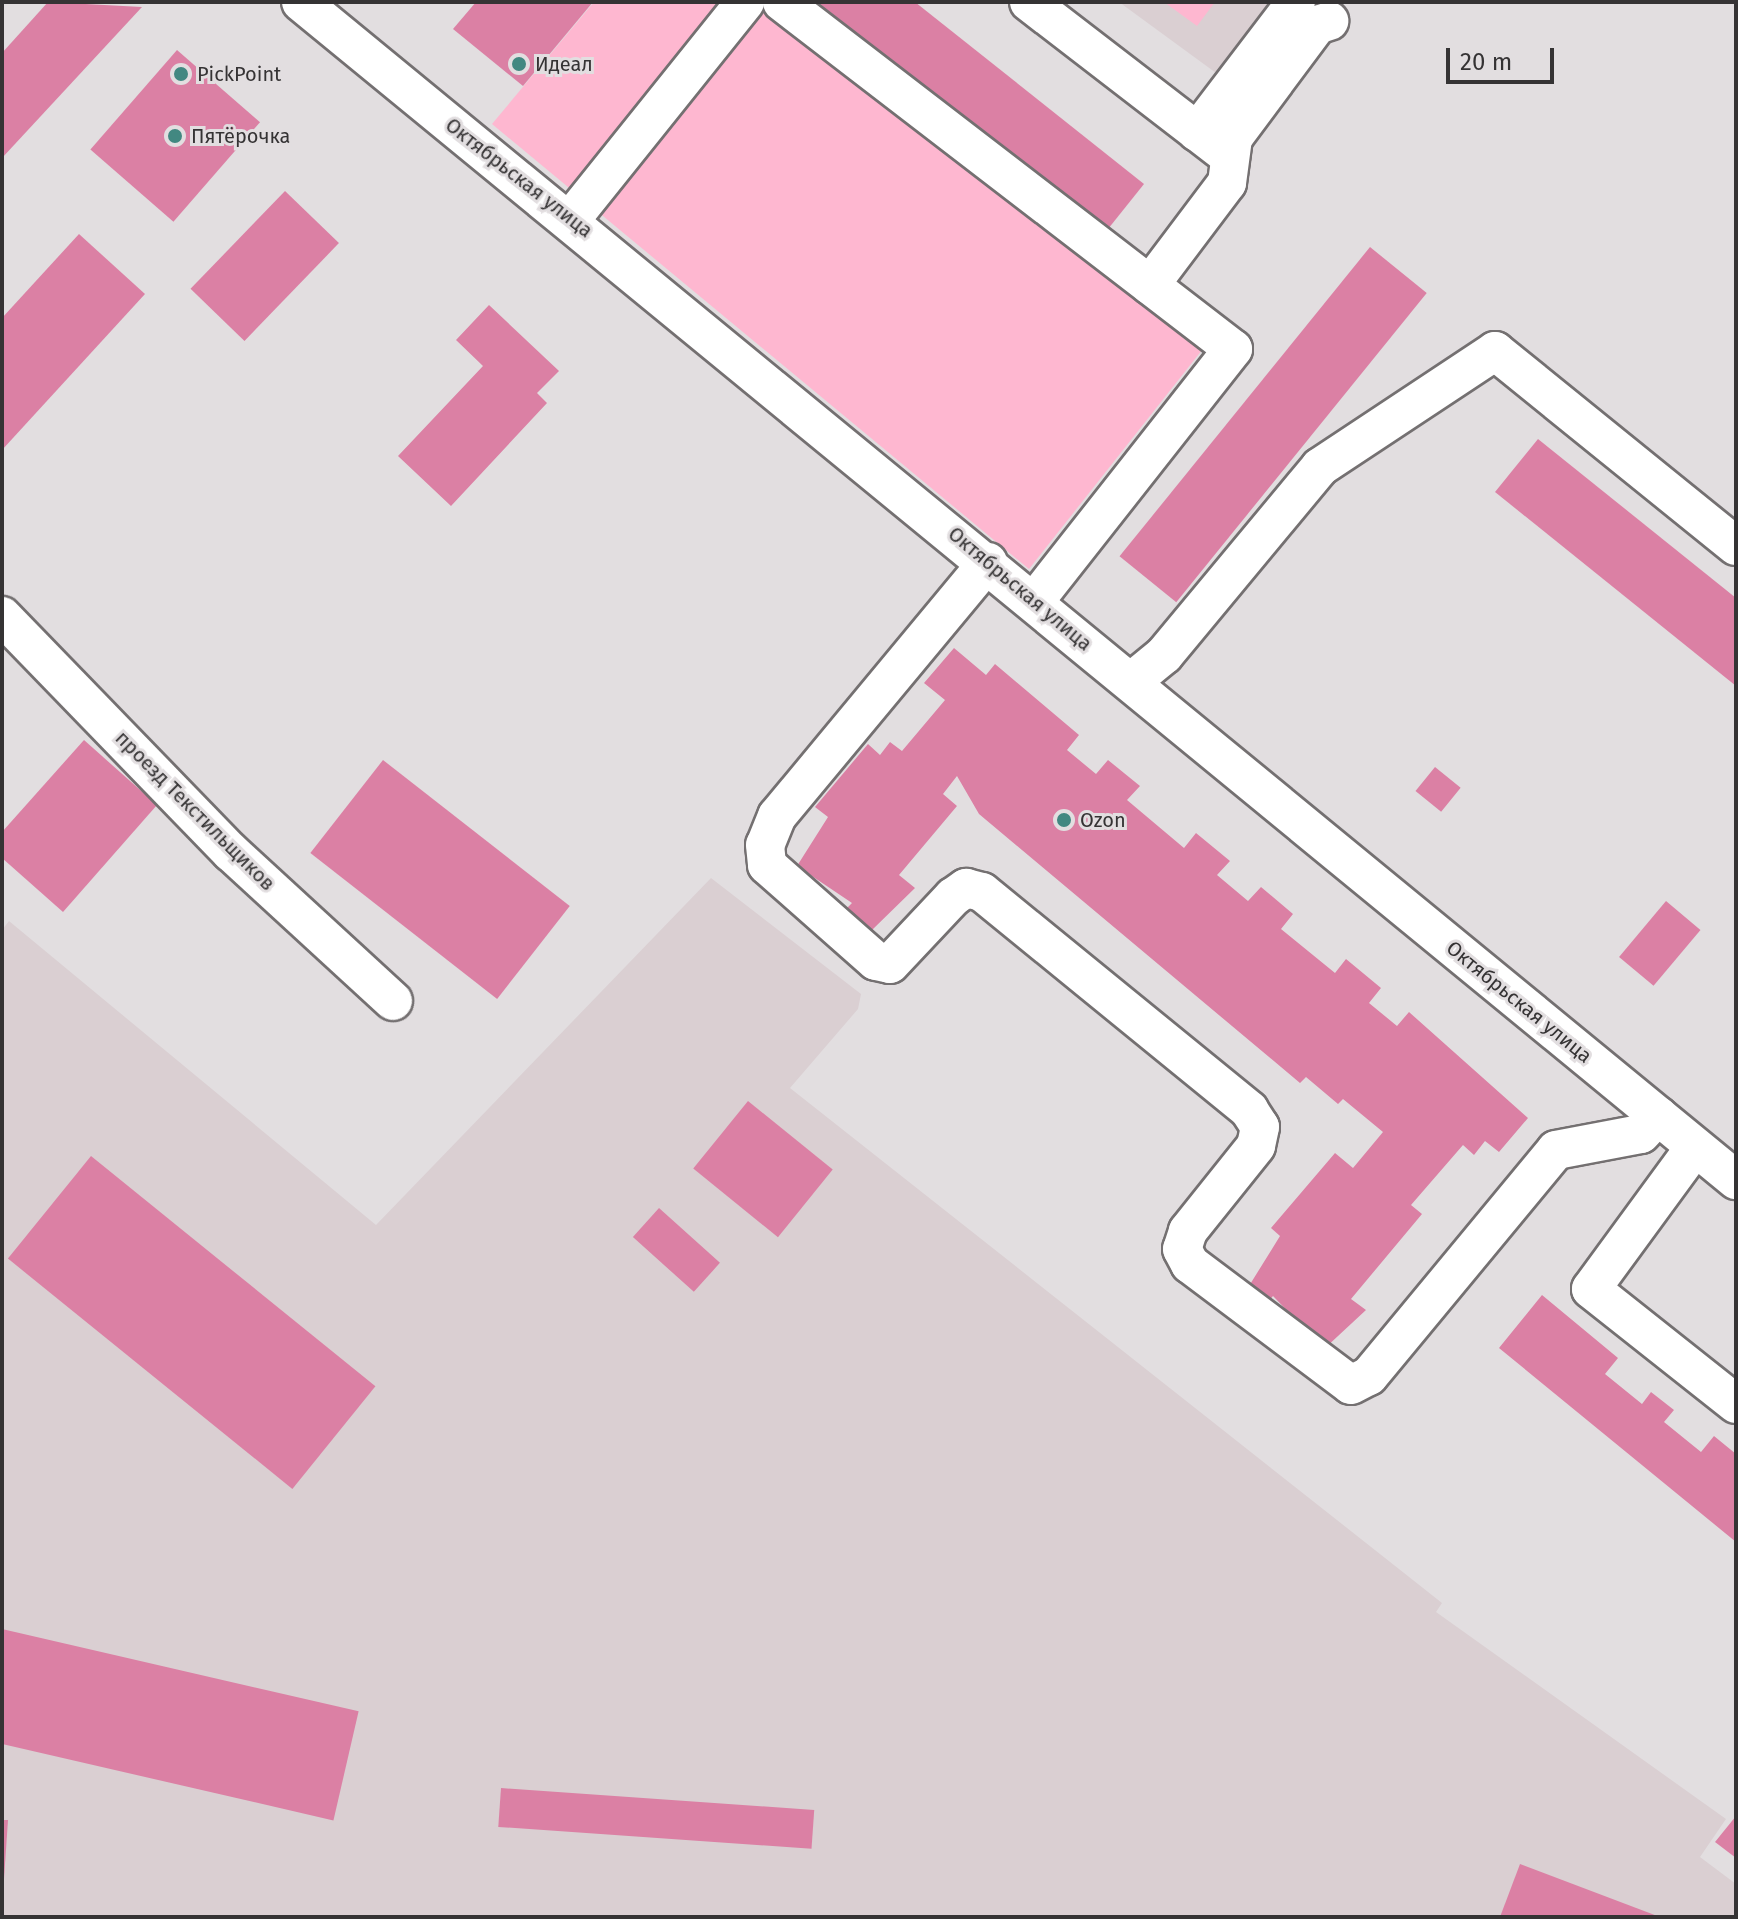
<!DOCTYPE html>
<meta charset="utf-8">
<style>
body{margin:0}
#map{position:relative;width:1738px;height:1919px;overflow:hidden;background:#e2dee0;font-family:"Fira Sans",sans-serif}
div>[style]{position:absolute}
.built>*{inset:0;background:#dacfd2}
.green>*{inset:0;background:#feb7d0}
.building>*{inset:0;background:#db80a4;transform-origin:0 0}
.roads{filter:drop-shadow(2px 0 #747071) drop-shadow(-2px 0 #747071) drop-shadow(0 2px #747071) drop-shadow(0 -2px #747071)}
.minor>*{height:38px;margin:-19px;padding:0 19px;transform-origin:19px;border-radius:19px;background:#fff}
.dots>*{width:22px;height:22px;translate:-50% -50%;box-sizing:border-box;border:4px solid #e2dee0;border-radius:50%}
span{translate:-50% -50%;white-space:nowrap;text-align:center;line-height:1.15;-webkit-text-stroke:6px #e2dee0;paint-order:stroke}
.poi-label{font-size:20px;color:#353334}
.left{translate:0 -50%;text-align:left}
.street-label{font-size:20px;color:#353334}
.frame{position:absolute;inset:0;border:4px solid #353334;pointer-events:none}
.scale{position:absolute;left:1446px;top:48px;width:108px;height:36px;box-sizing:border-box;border:4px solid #353334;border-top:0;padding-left:10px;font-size:24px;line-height:28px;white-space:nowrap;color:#353334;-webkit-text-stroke:6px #e2dee0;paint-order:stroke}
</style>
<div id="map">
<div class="built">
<i style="clip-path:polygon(1119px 2px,1287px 2px,1227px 81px)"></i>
<i style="clip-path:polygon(711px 878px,861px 994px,858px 1009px,790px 1088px,1442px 1603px,1436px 1612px,1726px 1819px,1700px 1857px,1736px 1884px,1736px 1917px,2px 1917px,2px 930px,9px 921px,376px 1225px)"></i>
</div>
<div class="green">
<i style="clip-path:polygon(594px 2px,774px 2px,1206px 345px,1029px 569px,492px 124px)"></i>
<i style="clip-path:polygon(1164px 2px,1215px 2px,1197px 26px)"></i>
</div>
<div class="building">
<i style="clip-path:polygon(48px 2px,142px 7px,2px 158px,2px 53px)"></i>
<i style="clip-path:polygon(476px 2px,593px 2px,523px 86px,453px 29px)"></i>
<i style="clip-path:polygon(803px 2px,915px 2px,1144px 184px,1100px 239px)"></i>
<i style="left:177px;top:50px;width:110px;height:132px;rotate:41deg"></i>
<i style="left:285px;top:191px;width:75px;height:136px;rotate:44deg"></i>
<i style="clip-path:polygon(79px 234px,145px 294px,2px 450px,2px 318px)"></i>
<i style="left:1370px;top:247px;width:73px;height:398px;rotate:39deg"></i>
<i style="clip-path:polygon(489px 305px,559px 371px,537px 393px,547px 403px,451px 506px,398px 456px,483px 366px,456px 340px)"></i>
<i style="clip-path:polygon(1538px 439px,1736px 598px,1736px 686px,1495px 492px)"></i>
<i style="clip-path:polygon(954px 648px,986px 675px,995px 664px,1079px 735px,1067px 750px,1096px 774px,1108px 760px,1140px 786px,1127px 800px,1184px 848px,1196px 833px,1230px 861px,1217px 875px,1248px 901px,1261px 887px,1293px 914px,1281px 929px,1335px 973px,1346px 959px,1381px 988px,1369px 1003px,1397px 1026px,1409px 1012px,1528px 1118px,1499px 1152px,1485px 1141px,1474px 1155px,1463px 1145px,1411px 1205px,1422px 1214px,1351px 1299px,1366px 1310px,1324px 1349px,1273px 1296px,1268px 1302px,1249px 1286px,1280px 1236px,1271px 1228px,1335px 1153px,1353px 1168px,1383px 1132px,1343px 1099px,1338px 1104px,1306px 1077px,1300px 1083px,979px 814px,957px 776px,943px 794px,957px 806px,899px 875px,915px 888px,872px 930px,847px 908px,852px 903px,797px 866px,828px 817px,815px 807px,868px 744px,880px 755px,890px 742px,902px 751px,945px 700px,924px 683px)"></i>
<i style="clip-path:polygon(84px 740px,157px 805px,63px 912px,2px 858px,2px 832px)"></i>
<i style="left:383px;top:760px;width:237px;height:118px;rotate:38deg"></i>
<i style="left:1435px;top:767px;width:33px;height:31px;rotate:39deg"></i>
<i style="left:1666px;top:901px;width:45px;height:73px;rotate:40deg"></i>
<i style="left:748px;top:1101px;width:109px;height:87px;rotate:39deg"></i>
<i style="left:91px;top:1156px;width:366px;height:132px;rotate:39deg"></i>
<i style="left:659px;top:1208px;width:82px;height:39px;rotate:42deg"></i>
<i style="clip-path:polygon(1542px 1295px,1618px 1358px,1605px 1374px,1642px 1404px,1651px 1392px,1674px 1410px,1664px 1422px,1701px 1452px,1714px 1436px,1736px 1454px,1736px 1542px,1499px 1348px)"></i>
<i style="left:2px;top:1629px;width:366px;height:112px;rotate:13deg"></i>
<i style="left:501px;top:1788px;width:314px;height:39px;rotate:4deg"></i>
<i style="clip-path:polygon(1736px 1816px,1736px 1858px,1715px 1842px)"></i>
<i style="clip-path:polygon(2px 1820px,8px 1820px,4px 1879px,2px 1879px)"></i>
<i style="clip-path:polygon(1520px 1864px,1660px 1917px,1500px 1917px)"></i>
</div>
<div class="roads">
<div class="minor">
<i style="left:301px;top:2px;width:1857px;rotate:39.38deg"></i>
<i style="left:782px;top:2px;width:569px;rotate:37.57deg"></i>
<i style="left:1233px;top:349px;width:320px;rotate:128.2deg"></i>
<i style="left:1029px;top:2px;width:251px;rotate:37.6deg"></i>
<i style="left:1197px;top:132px;width:163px;rotate:-52.7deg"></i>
<i style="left:572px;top:218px;width:277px;rotate:-51.3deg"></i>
<i style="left:1150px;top:285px;width:128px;rotate:-53deg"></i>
<i style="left:1227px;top:183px;width:45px;rotate:-82.4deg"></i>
<i style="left:1233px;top:138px;width:141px;rotate:-53.4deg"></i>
<i style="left:1317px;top:25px;width:13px;rotate:-18deg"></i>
<i style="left:988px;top:562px;width:330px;rotate:129.7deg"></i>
<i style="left:777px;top:816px;width:31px;rotate:112deg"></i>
<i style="left:765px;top:845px;width:20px;rotate:84deg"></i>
<i style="left:767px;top:865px;width:145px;rotate:41.4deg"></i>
<i style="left:876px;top:961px;width:14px;rotate:12deg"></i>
<i style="left:890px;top:964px;width:92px;rotate:-46.8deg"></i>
<i style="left:953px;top:897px;width:16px;rotate:-35deg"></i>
<i style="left:966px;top:888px;width:16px;rotate:14deg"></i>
<i style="left:982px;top:892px;width:345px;rotate:39.2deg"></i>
<i style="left:1249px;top:1110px;width:20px;rotate:57deg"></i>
<i style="left:1260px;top:1127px;width:19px;rotate:102deg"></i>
<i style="left:1256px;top:1146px;width:109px;rotate:128.7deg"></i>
<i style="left:1188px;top:1231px;width:19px;rotate:108deg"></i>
<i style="left:1182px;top:1249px;width:17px;rotate:62deg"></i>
<i style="left:1190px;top:1264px;width:201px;rotate:36.9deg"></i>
<i style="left:1351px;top:1385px;width:20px;rotate:-27deg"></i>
<i style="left:1369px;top:1376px;width:293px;rotate:-50.4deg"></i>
<i style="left:1556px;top:1150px;width:86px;rotate:-10.7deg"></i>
<i style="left:1641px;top:1134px;width:25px;rotate:-47deg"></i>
<i style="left:2px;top:616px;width:329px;rotate:45.9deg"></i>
<i style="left:231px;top:852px;width:220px;rotate:42.6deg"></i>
<i style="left:1131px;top:682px;width:43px;rotate:-39.3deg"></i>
<i style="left:1164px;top:655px;width:244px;rotate:-50.3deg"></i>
<i style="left:1320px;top:467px;width:210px;rotate:-33.5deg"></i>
<i style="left:1495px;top:351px;width:310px;rotate:39deg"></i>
<i style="left:1695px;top:1147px;width:176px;rotate:126.2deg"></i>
<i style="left:1591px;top:1289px;width:185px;rotate:38.4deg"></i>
</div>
</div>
<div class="dots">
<i style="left:519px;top:64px;background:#428881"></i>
<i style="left:181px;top:74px;background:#428881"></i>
<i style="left:175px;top:136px;background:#428881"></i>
<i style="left:1064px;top:820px;background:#428881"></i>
</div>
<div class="poi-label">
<span class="left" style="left:535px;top:64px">Идеал</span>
<span class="left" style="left:197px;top:74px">PickPoint</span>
<span class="left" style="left:191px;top:136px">Пятёрочка</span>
<span class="left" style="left:1080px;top:820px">Ozon</span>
</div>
<div class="street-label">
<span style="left:519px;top:178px;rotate:38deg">Октябрьская улица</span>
<span style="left:1020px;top:589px;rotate:40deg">Октябрьская улица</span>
<span style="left:195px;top:811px;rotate:45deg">проезд Текстильщиков</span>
<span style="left:1519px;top:1002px;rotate:39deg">Октябрьская улица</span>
</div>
<div class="frame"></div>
<div class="scale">20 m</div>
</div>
